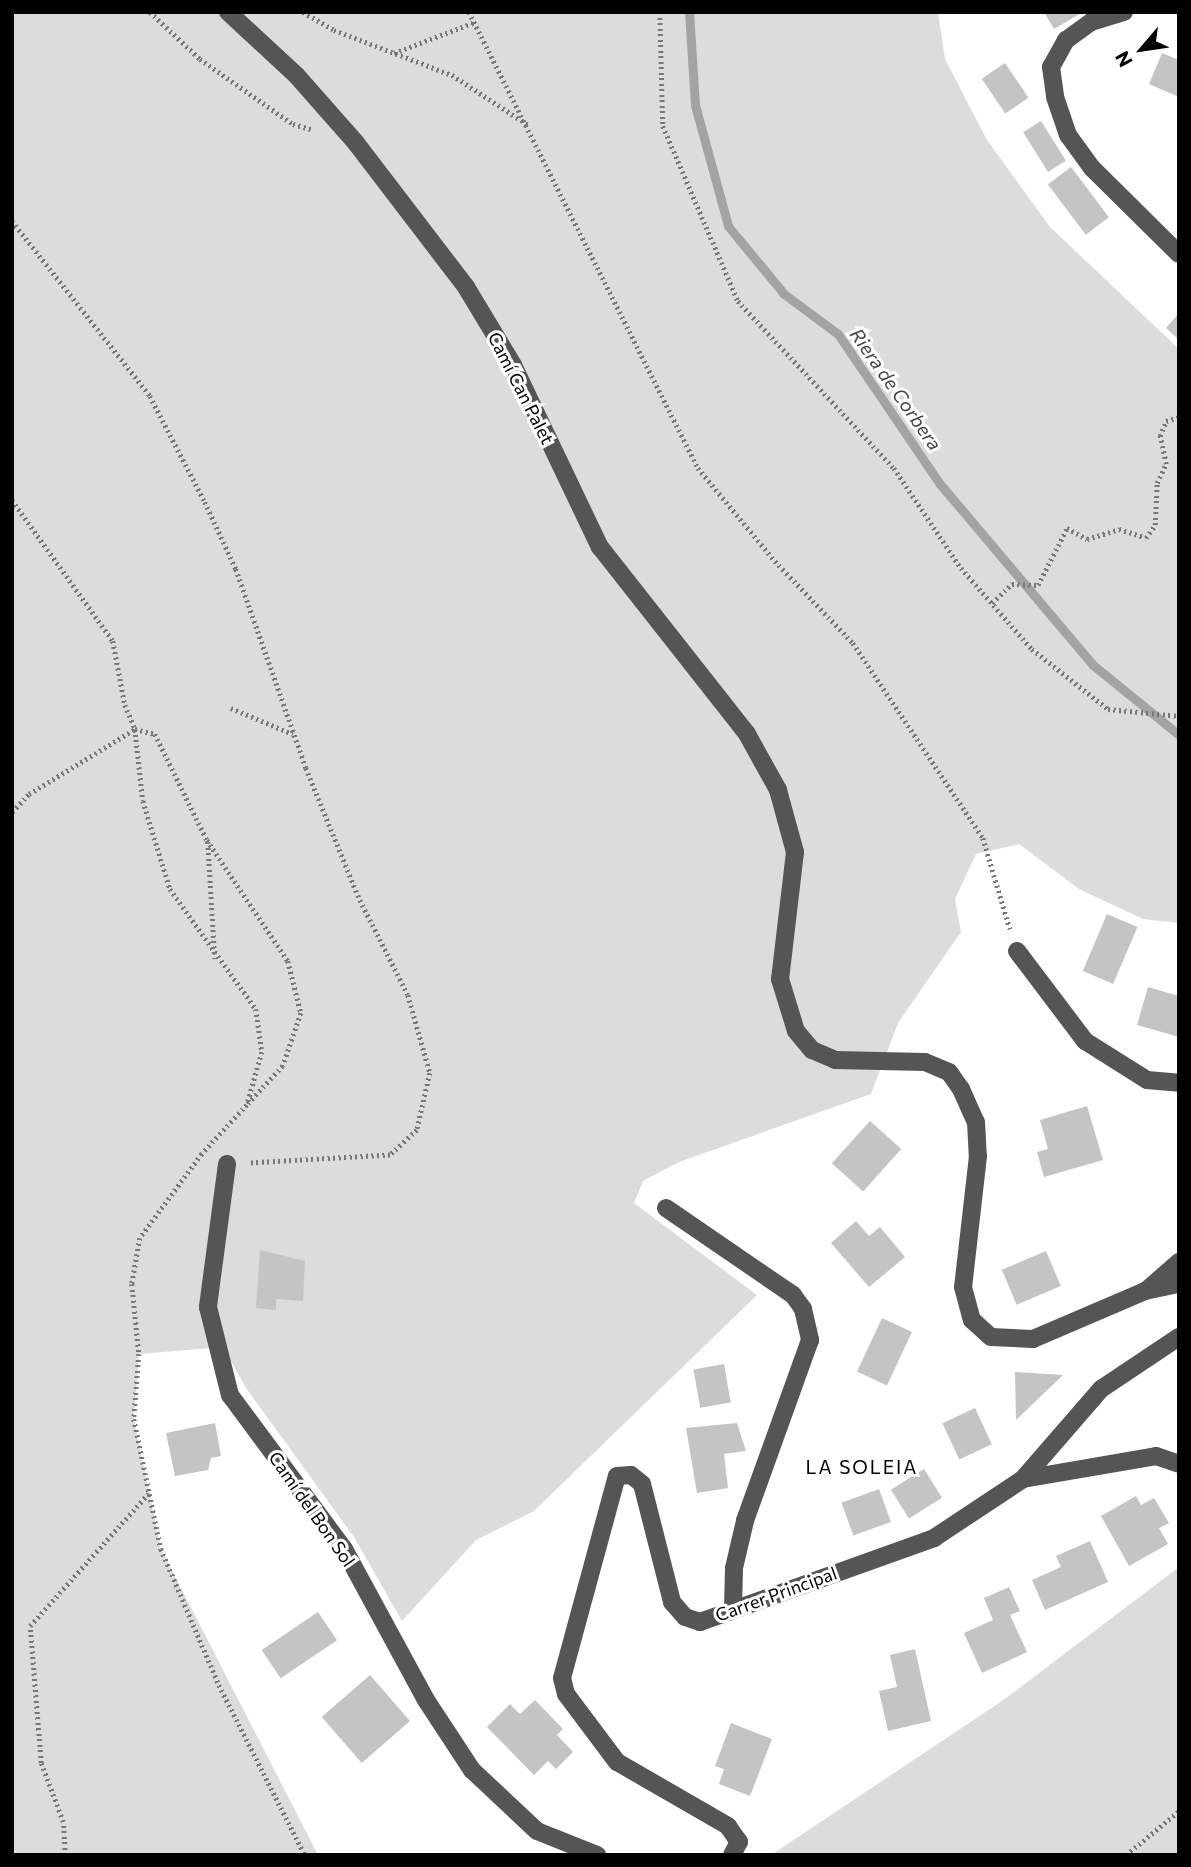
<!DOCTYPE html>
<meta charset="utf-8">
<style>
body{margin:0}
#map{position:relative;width:1191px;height:1867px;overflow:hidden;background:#fff;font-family:Commissioner,sans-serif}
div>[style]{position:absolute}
.green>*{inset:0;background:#dcdcdc}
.stream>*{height:9px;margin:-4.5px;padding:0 4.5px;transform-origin:4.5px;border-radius:4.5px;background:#a3a3a3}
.building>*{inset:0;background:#c4c4c4;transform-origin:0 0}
.path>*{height:4.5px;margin-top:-2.25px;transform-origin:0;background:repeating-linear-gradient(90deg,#777 0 2px,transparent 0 5.5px)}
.minor>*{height:18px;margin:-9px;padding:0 9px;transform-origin:9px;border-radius:9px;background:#555}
span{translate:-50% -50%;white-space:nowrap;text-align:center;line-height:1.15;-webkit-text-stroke:6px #fff;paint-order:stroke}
.street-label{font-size:18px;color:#000}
.water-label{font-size:19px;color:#444;font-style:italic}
.neighbourhood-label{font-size:19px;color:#000;letter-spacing:2px}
.frame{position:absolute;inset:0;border:14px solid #000;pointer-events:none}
.north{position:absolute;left:1107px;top:14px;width:70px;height:70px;-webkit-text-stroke:5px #fff;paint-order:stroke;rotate:241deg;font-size:19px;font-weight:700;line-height:28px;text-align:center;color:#000}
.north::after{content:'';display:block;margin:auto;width:24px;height:32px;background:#000;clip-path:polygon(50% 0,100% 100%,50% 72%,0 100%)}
</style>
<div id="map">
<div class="green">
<i style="clip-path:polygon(12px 12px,938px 12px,945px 59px,987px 140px,1050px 227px,1179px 349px,1179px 923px,1143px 919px,1079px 889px,1019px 844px,976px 854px,955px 899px,961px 932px,898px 1023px,871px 1094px,679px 1162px,643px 1181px,634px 1203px,757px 1295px,534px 1511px,476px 1540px,402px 1621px,354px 1537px,246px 1388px,223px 1347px,139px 1354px,134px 1419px,161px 1549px,318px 1855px,12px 1855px)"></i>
<i style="clip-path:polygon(1179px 1567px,1179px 1855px,771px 1855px,1002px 1701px)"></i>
</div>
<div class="stream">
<i style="left:689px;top:12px;width:93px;rotate:86.3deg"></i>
<i style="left:695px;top:105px;width:125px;rotate:74.7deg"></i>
<i style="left:728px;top:226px;width:88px;rotate:50.5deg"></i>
<i style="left:784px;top:294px;width:67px;rotate:36.5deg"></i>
<i style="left:838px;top:334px;width:181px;rotate:55.8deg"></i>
<i style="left:940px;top:484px;width:237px;rotate:49.8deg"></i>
<i style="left:1093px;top:665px;width:111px;rotate:39.1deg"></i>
</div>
<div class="building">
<i style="clip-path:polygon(1044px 12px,1083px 12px,1054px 29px)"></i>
<i style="clip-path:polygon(1162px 53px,1179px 60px,1179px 97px,1149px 84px)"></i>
<i style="left:1005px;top:63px;width:42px;height:28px;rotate:56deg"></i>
<i style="left:1041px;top:121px;width:47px;height:21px;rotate:58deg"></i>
<i style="left:1071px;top:167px;width:63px;height:29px;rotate:53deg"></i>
<i style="clip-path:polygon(1179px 313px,1179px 340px,1166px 328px)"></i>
<i style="left:1107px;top:914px;width:33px;height:62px;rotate:23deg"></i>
<i style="clip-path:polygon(1148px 987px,1179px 996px,1179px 1037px,1137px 1025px)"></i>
<i style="clip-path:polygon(1087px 1106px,1103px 1160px,1044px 1177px,1037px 1152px,1048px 1149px,1040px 1120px)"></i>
<i style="left:870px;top:1121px;width:42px;height:57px;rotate:42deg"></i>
<i style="clip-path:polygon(856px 1221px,869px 1236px,880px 1227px,905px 1257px,869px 1287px,831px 1243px)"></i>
<i style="clip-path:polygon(260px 1250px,305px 1261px,303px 1301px,276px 1299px,276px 1310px,256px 1308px)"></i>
<i style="left:1046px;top:1251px;width:38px;height:48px;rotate:67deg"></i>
<i style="left:882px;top:1318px;width:33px;height:59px;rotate:25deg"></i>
<i style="left:724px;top:1364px;width:39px;height:31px;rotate:80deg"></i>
<i style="clip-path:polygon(1015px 1372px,1063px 1375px,1016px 1420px)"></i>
<i style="left:975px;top:1408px;width:40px;height:36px;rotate:65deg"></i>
<i style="clip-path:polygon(215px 1423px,221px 1456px,211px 1458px,208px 1470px,175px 1476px,166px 1433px)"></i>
<i style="clip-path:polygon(737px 1423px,746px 1451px,724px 1454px,728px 1488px,697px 1493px,686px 1428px)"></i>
<i style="left:924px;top:1469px;width:34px;height:39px;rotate:58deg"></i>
<i style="left:879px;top:1489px;width:35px;height:40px;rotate:70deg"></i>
<i style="clip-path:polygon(1136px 1496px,1141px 1505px,1154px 1498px,1169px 1523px,1159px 1528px,1168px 1544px,1129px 1566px,1101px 1516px)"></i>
<i style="clip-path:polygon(1090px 1541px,1108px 1582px,1045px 1610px,1032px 1580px,1061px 1567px,1056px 1556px)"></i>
<i style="clip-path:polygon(1009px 1587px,1020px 1611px,1010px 1615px,1027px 1652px,982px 1673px,964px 1633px,993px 1620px,984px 1598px)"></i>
<i style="left:318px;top:1612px;width:34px;height:68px;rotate:56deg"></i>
<i style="clip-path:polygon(915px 1649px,931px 1721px,888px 1731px,879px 1691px,897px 1687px,890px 1655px)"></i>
<i style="left:370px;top:1675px;width:61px;height:64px;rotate:49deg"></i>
<i style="clip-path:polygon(535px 1700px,563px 1729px,557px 1735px,573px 1752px,556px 1769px,548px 1761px,534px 1775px,487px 1727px,510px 1704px,520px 1714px)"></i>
<i style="clip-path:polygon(731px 1723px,772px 1739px,750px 1796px,719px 1784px,724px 1769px,715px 1766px)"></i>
</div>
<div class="path">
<i style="left:150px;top:12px;width:69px;rotate:43.2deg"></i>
<i style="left:200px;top:59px;width:113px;rotate:35deg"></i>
<i style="left:293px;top:124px;width:19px;rotate:16deg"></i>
<i style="left:303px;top:12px;width:36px;rotate:30deg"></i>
<i style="left:334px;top:30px;width:126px;rotate:20.9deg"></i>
<i style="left:452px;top:75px;width:90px;rotate:33.2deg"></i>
<i style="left:469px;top:12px;width:510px;rotate:63.33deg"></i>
<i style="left:698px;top:468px;width:121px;rotate:50.4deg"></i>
<i style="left:775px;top:561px;width:113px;rotate:46.4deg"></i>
<i style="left:853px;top:643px;width:234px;rotate:56.3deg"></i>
<i style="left:983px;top:838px;width:95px;rotate:73.5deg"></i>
<i style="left:660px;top:12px;width:114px;rotate:88.5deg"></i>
<i style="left:663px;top:126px;width:190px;rotate:66.8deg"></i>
<i style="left:738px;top:301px;width:229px;rotate:47deg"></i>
<i style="left:894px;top:468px;width:120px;rotate:56.2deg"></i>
<i style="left:961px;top:568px;width:108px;rotate:48.8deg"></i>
<i style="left:1032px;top:649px;width:97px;rotate:38.3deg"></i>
<i style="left:1108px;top:709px;width:71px;rotate:5.6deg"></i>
<i style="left:394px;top:53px;width:87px;rotate:-20.9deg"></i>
<i style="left:12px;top:221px;width:223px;rotate:51.7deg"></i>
<i style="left:150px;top:396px;width:119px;rotate:62.6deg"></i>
<i style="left:205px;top:502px;width:74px;rotate:65.2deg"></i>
<i style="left:236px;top:569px;width:211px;rotate:70.6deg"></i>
<i style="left:306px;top:768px;width:143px;rotate:67.8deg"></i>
<i style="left:360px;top:900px;width:106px;rotate:63.2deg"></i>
<i style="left:408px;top:995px;width:81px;rotate:74.2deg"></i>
<i style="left:430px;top:1073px;width:58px;rotate:102.8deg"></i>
<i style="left:417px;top:1130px;width:37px;rotate:137deg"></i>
<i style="left:390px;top:1155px;width:140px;rotate:176.7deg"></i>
<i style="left:12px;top:500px;width:173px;rotate:54.4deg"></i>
<i style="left:113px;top:641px;width:65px;rotate:79.4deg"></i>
<i style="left:125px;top:705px;width:26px;rotate:67deg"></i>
<i style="left:135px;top:729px;width:72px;rotate:83.7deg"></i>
<i style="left:143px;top:801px;width:92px;rotate:72.9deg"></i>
<i style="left:170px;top:889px;width:148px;rotate:54.4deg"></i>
<i style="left:256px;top:1009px;width:43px;rotate:82.1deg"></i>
<i style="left:262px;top:1052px;width:55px;rotate:105.8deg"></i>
<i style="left:247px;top:1105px;width:67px;rotate:132.6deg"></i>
<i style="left:202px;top:1154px;width:104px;rotate:126.4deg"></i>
<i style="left:140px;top:1238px;width:47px;rotate:99.9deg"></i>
<i style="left:132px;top:1284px;width:70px;rotate:84.3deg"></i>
<i style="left:139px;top:1354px;width:65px;rotate:94.4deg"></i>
<i style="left:134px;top:1419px;width:133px;rotate:78.3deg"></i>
<i style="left:161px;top:1549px;width:148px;rotate:66.9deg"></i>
<i style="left:219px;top:1685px;width:191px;rotate:63.2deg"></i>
<i style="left:992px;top:603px;width:28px;rotate:-44deg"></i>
<i style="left:1012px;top:584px;width:26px;rotate:2deg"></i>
<i style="left:1038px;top:585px;width:64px;rotate:-63deg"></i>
<i style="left:1067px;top:528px;width:23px;rotate:29deg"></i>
<i style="left:1087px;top:539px;width:34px;rotate:-17deg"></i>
<i style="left:1119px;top:529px;width:28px;rotate:18deg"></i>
<i style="left:1146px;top:538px;width:16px;rotate:-55deg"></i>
<i style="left:1155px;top:525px;width:42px;rotate:-87.3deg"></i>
<i style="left:1157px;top:483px;width:21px;rotate:-65deg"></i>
<i style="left:1166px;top:464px;width:29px;rotate:-102deg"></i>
<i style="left:1160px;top:436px;width:16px;rotate:-68deg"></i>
<i style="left:1166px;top:421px;width:14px;rotate:-17deg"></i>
<i style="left:231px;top:708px;width:67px;rotate:22.8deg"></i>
<i style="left:12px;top:812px;width:25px;rotate:-47deg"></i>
<i style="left:29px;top:794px;width:124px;rotate:-31.5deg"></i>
<i style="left:135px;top:729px;width:21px;rotate:14deg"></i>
<i style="left:155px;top:734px;width:118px;rotate:63.9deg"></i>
<i style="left:207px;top:840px;width:146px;rotate:56.2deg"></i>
<i style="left:288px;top:961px;width:54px;rotate:76deg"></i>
<i style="left:301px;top:1013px;width:56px;rotate:108.8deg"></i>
<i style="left:283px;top:1066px;width:53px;rotate:132.7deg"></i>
<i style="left:208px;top:842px;width:117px;rotate:86.6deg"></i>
<i style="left:65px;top:1855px;width:33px;rotate:-93deg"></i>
<i style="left:63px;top:1822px;width:63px;rotate:-110.4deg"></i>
<i style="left:41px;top:1763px;width:137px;rotate:-94.6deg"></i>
<i style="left:30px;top:1626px;width:178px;rotate:-48.2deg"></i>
<i style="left:1126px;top:1855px;width:69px;rotate:-39.7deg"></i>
</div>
<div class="minor">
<i style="left:228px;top:12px;width:94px;rotate:42.8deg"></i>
<i style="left:297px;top:76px;width:89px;rotate:48.6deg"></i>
<i style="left:356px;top:143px;width:181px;rotate:52.6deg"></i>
<i style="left:466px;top:287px;width:91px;rotate:58.9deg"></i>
<i style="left:513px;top:365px;width:202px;rotate:64.5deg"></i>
<i style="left:600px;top:547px;width:238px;rotate:51.8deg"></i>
<i style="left:747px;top:734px;width:64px;rotate:61deg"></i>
<i style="left:778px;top:790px;width:64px;rotate:74.7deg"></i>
<i style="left:795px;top:852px;width:128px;rotate:96.7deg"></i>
<i style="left:780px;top:979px;width:54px;rotate:72.9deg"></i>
<i style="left:796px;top:1031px;width:25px;rotate:50deg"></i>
<i style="left:812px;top:1050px;width:25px;rotate:23deg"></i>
<i style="left:835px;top:1060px;width:90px;rotate:1.3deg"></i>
<i style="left:925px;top:1062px;width:26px;rotate:23deg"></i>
<i style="left:949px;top:1072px;width:21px;rotate:55deg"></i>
<i style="left:961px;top:1089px;width:36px;rotate:66deg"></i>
<i style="left:976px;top:1122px;width:34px;rotate:87deg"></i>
<i style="left:978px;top:1156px;width:132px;rotate:96.5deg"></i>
<i style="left:963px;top:1287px;width:34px;rotate:75deg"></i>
<i style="left:972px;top:1320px;width:25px;rotate:42deg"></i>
<i style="left:991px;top:1337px;width:42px;rotate:2.7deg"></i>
<i style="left:1033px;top:1339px;width:122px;rotate:-23.2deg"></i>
<i style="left:1145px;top:1291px;width:35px;rotate:-12deg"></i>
<i style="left:1124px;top:12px;width:34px;rotate:163deg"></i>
<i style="left:1091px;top:22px;width:31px;rotate:144deg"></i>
<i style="left:1066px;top:40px;width:31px;rotate:119deg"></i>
<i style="left:1051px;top:67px;width:30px;rotate:82deg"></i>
<i style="left:1055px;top:97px;width:40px;rotate:71.1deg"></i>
<i style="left:1068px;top:135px;width:41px;rotate:54deg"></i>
<i style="left:1092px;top:168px;width:122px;rotate:44.7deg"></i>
<i style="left:1017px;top:951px;width:113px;rotate:52.9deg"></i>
<i style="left:1085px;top:1041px;width:73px;rotate:32.2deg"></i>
<i style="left:1147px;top:1080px;width:32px;rotate:5deg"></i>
<i style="left:227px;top:1164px;width:144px;rotate:97.6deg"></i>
<i style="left:208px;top:1307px;width:91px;rotate:76deg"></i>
<i style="left:230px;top:1395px;width:192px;rotate:53.5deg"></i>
<i style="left:344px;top:1549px;width:172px;rotate:61.5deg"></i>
<i style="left:426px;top:1700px;width:84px;rotate:56.7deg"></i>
<i style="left:472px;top:1770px;width:89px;rotate:43.2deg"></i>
<i style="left:537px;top:1831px;width:65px;rotate:21.8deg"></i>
<i style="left:666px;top:1208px;width:154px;rotate:34.4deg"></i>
<i style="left:793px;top:1295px;width:17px;rotate:54deg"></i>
<i style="left:803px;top:1309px;width:32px;rotate:77deg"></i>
<i style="left:810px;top:1340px;width:192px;rotate:109.8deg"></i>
<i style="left:745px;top:1521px;width:48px;rotate:103.2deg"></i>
<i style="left:734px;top:1568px;width:40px;rotate:91.4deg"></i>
<i style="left:1148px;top:1289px;width:41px;rotate:-41.1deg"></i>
<i style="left:1023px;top:1479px;width:135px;rotate:-9.8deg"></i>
<i style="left:1156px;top:1456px;width:24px;rotate:19deg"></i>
<i style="left:732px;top:1855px;width:15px;rotate:-62deg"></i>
<i style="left:739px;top:1842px;width:19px;rotate:-125deg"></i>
<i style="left:728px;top:1826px;width:128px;rotate:-150deg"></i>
<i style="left:617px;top:1762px;width:85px;rotate:-126.9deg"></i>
<i style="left:566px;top:1694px;width:16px;rotate:-104deg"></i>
<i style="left:562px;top:1678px;width:209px;rotate:-74.8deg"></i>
<i style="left:617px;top:1476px;width:14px;rotate:-4deg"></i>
<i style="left:631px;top:1475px;width:14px;rotate:39deg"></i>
<i style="left:642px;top:1484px;width:122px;rotate:75.7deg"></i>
<i style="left:672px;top:1602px;width:20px;rotate:49deg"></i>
<i style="left:685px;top:1617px;width:16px;rotate:18deg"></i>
<i style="left:700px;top:1622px;width:249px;rotate:-19.7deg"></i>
<i style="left:934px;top:1538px;width:107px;rotate:-33.5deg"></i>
<i style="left:1023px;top:1479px;width:119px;rotate:-49.1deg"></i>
<i style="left:1101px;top:1389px;width:94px;rotate:-33.7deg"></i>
</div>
<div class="street-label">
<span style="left:521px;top:388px;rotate:63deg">Camí Can Palet</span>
<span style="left:312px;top:1509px;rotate:55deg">Camí del Bon Sol</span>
<span style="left:776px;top:1594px;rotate:-20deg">Carrer Principal</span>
</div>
<div class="water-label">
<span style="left:896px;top:389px;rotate:55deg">Riera de Corbera</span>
</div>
<div class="neighbourhood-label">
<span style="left:862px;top:1467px">LA SOLEIA</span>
</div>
<div class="frame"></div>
<div class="north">N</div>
</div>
